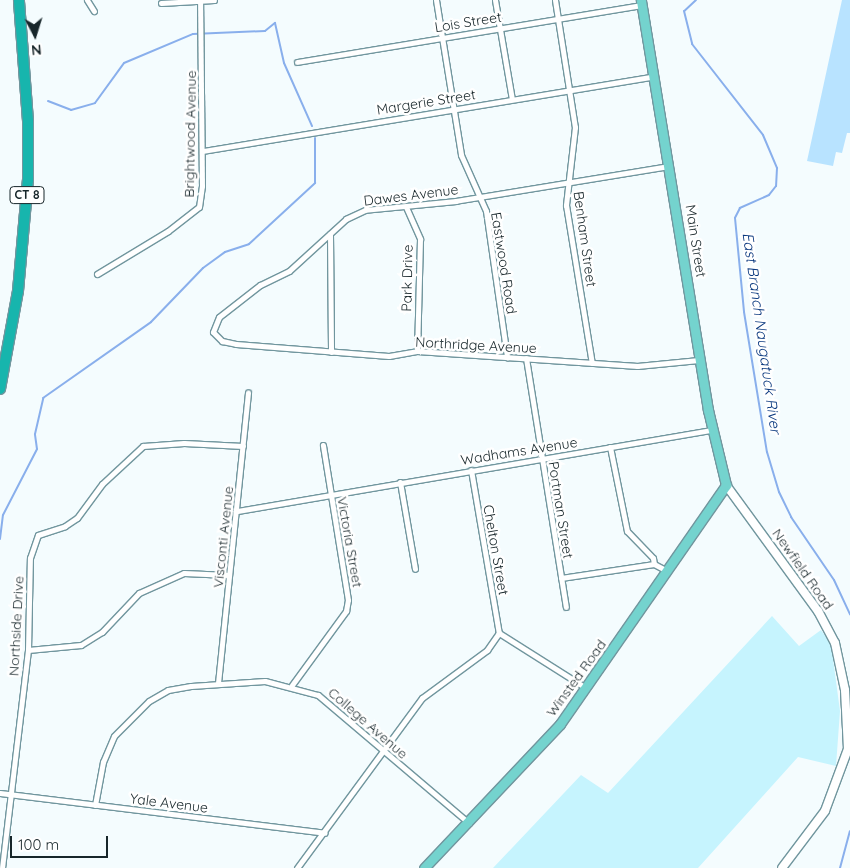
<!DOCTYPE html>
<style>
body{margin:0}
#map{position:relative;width:850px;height:868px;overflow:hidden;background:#f4fcfe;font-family:Quicksand,sans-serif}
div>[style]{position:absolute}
.green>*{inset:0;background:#c6f4fe}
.stream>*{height:2px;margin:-1px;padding:0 1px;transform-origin:1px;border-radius:1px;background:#89afec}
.building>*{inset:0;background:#b8e3ff}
.roads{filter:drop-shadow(1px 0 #71969e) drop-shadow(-1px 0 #71969e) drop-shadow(0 1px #71969e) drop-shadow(0 -1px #71969e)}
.street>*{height:5px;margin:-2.5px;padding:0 2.5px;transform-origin:2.5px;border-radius:2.5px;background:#fff}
.secondary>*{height:8px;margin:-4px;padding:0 4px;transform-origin:4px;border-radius:4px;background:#fff}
.primary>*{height:9px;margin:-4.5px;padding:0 4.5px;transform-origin:4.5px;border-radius:4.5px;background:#74d3ce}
.highway>*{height:10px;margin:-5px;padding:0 5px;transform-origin:5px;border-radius:5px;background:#17b5ad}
span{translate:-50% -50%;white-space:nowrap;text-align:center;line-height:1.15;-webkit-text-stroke:5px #fff;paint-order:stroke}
.shield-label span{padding:1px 4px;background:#fff;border:1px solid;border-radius:4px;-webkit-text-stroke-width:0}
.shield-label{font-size:12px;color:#17262a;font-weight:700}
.street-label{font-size:14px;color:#17262a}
.water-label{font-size:15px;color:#0b397f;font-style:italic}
.north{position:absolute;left:10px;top:10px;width:50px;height:50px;-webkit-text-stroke:4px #fff;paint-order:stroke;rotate:175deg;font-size:14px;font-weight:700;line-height:20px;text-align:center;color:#17262a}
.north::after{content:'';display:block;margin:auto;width:18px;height:22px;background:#17262a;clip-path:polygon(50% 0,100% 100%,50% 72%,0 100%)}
.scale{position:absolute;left:10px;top:836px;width:98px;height:22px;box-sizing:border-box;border:2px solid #17262a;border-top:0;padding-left:6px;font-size:15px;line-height:18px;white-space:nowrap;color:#17262a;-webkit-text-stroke:4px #fff;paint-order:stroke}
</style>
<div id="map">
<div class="green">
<i style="clip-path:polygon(772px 616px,799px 646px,821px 630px,831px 644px,840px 711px,836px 766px,798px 757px,698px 868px,493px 868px,581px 775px,608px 793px)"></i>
</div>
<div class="stream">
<i style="left:696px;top:0;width:16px;rotate:137deg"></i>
<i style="left:684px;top:11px;width:34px;rotate:76deg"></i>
<i style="left:692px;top:44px;width:115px;rotate:52deg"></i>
<i style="left:763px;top:135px;width:36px;rotate:67deg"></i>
<i style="left:777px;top:168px;width:18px;rotate:93deg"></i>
<i style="left:776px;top:186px;width:11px;rotate:128deg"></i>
<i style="left:769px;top:195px;width:32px;rotate:156deg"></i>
<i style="left:740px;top:208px;width:11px;rotate:117deg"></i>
<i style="left:735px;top:218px;width:94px;rotate:84.5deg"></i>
<i style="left:744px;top:312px;width:142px;rotate:80.7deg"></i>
<i style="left:767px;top:452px;width:42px;rotate:73.3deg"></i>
<i style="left:779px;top:492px;width:28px;rotate:64deg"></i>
<i style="left:791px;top:517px;width:76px;rotate:55.7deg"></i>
<i style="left:834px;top:580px;width:38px;rotate:65deg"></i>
<i style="left:48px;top:101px;width:25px;rotate:21deg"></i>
<i style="left:71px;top:110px;width:25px;rotate:-16deg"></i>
<i style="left:95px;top:103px;width:49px;rotate:-54.1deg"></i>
<i style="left:124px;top:63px;width:75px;rotate:-22.8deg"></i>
<i style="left:193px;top:34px;width:72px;rotate:-2.4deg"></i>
<i style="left:265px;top:31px;width:13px;rotate:-39deg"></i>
<i style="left:275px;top:23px;width:41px;rotate:77.3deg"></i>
<i style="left:284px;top:63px;width:69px;rotate:66deg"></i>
<i style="left:0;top:539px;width:24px;rotate:-83deg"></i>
<i style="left:3px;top:515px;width:74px;rotate:-62.7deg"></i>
<i style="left:37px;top:449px;width:15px;rotate:-98deg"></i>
<i style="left:35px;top:434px;width:37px;rotate:-77deg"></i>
<i style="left:43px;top:398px;width:132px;rotate:-35.1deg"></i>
<i style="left:151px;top:322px;width:75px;rotate:-46.1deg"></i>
<i style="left:203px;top:268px;width:27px;rotate:-36deg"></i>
<i style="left:225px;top:252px;width:25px;rotate:-18deg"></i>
<i style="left:249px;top:244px;width:90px;rotate:-42.7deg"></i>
<i style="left:315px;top:183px;width:45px;rotate:-90deg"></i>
<i style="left:840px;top:868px;width:38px;rotate:-75deg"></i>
</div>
<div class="building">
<i style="clip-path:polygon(842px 0,850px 0,850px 133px,847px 133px,842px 153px,836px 152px,833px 166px,807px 161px)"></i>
</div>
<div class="roads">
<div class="street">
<i style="left:87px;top:0;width:13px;rotate:58deg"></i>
<i style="left:436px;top:0;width:157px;rotate:80.8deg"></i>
<i style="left:461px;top:155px;width:61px;rotate:65.9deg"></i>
<i style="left:486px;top:211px;width:148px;rotate:81.8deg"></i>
<i style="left:495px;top:0;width:100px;rotate:80.3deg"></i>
<i style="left:555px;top:0;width:129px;rotate:81.1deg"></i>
<i style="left:575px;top:127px;width:79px;rotate:96.6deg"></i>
<i style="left:566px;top:205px;width:160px;rotate:80.7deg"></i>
<i style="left:161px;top:3px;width:53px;rotate:-3.2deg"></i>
<i style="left:297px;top:62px;width:350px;rotate:-9.4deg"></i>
<i style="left:203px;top:151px;width:457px;rotate:-9.4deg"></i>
<i style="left:669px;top:166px;width:216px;rotate:170.7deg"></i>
<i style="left:456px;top:201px;width:91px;rotate:174.4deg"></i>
<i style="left:365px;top:210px;width:21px;rotate:155deg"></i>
<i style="left:346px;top:219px;width:77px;rotate:137.6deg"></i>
<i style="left:289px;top:271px;width:32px;rotate:154deg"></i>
<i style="left:260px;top:285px;width:52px;rotate:142deg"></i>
<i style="left:219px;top:317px;width:16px;rotate:112deg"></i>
<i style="left:213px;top:332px;width:13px;rotate:45deg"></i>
<i style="left:222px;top:341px;width:14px;rotate:12deg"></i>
<i style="left:236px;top:344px;width:153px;rotate:4.5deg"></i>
<i style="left:389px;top:356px;width:28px;rotate:-10deg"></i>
<i style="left:417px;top:351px;width:221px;rotate:3.9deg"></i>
<i style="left:637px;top:366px;width:62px;rotate:-5.5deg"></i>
<i style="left:406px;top:207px;width:35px;rotate:66deg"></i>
<i style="left:420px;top:239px;width:112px;rotate:91.5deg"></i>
<i style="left:330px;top:234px;width:118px;rotate:89.5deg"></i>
<i style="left:97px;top:274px;width:83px;rotate:-31.2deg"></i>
<i style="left:168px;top:231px;width:39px;rotate:-38deg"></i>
<i style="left:199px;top:207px;width:21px;rotate:-82deg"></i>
<i style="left:202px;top:186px;width:186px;rotate:-90.6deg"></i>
<i style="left:526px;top:358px;width:252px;rotate:80.9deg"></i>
<i style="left:610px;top:447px;width:86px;rotate:78.6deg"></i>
<i style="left:627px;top:531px;width:37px;rotate:46deg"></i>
<i style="left:653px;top:558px;width:6px;rotate:81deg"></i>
<i style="left:654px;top:564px;width:15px;rotate:28deg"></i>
<i style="left:471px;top:470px;width:165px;rotate:80.3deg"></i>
<i style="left:400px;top:482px;width:88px;rotate:80.2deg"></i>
<i style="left:237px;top:511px;width:482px;rotate:-9.7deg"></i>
<i style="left:561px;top:578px;width:94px;rotate:-8.6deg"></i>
<i style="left:499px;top:633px;width:103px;rotate:32.3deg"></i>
<i style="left:28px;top:650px;width:53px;rotate:-5.4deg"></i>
<i style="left:81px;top:645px;width:25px;rotate:-32deg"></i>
<i style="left:102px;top:632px;width:54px;rotate:-46.5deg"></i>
<i style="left:139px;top:593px;width:49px;rotate:-24deg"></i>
<i style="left:184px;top:573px;width:44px;rotate:2.6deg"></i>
<i style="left:218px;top:683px;width:292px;rotate:-84.1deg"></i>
<i style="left:292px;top:685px;width:92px;rotate:-53.9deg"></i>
<i style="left:346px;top:611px;width:11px;rotate:-80deg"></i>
<i style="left:348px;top:600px;width:157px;rotate:-99.2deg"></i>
<i style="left:0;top:793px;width:327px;rotate:7deg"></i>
<i style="left:95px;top:805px;width:44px;rotate:-79.5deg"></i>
<i style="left:103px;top:762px;width:28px;rotate:-67deg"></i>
<i style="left:114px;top:736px;width:49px;rotate:-45deg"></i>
<i style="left:149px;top:701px;width:22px;rotate:-30deg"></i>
<i style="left:168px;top:690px;width:23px;rotate:-10deg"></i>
<i style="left:191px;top:686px;width:74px;rotate:-3.9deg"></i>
<i style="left:265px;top:681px;width:55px;rotate:14.8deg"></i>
<i style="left:318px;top:695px;width:198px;rotate:40.3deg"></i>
<i style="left:2px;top:868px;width:220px;rotate:-83.2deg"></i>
<i style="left:28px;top:650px;width:92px;rotate:-88.8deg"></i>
<i style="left:30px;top:558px;width:24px;rotate:-71deg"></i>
<i style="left:38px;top:535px;width:28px;rotate:-18deg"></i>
<i style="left:65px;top:526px;width:14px;rotate:-34deg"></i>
<i style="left:77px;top:518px;width:42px;rotate:-53.7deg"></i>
<i style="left:102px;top:484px;width:56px;rotate:-42.8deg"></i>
<i style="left:143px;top:446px;width:41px;rotate:-4.2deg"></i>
<i style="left:184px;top:443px;width:59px;rotate:2.9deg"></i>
<i style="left:297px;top:868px;width:211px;rotate:-53.7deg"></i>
<i style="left:422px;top:698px;width:81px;rotate:-36.4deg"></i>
<i style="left:487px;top:650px;width:21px;rotate:-55deg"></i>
</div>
<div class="secondary">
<i style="left:726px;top:485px;width:156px;rotate:53.9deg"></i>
<i style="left:818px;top:611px;width:36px;rotate:62deg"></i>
<i style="left:835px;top:643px;width:48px;rotate:78deg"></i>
<i style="left:845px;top:690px;width:59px;rotate:87.1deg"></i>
<i style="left:848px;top:749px;width:66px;rotate:110.4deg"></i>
<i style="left:825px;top:811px;width:71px;rotate:127deg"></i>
</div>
<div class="primary">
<i style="left:424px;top:868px;width:198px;rotate:-46.6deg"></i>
<i style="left:560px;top:724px;width:291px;rotate:-55.2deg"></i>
<i style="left:726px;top:485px;width:77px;rotate:-103.5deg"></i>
<i style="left:708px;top:410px;width:415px;rotate:-99.3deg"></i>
</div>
<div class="highway">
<i style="left:0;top:389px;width:100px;rotate:-79.6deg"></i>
<i style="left:18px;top:291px;width:111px;rotate:-84.9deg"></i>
<i style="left:28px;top:180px;width:59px;rotate:-90deg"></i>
<i style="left:28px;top:121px;width:121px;rotate:-94.3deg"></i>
</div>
</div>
<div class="shield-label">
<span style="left:27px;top:195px">CT 8</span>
</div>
<div class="street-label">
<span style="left:468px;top:22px;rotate:-9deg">Lois Street</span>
<span style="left:426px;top:102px;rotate:-9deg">Margerie Street</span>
<span style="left:190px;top:134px;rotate:-89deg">Brightwood Avenue</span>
<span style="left:411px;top:195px;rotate:-7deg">Dawes Avenue</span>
<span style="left:585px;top:239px;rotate:82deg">Benham Street</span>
<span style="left:696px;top:241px;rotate:81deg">Main Street</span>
<span style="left:504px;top:263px;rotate:81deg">Eastwood Road</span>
<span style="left:407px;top:278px;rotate:-89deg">Park Drive</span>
<span style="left:476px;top:345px;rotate:3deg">Northridge Avenue</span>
<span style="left:519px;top:451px;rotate:-9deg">Wadhams Avenue</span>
<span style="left:561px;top:510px;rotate:81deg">Portman Street</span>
<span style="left:223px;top:537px;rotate:-84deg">Visconti Avenue</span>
<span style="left:350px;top:542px;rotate:80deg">Victoria Street</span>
<span style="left:496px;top:550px;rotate:80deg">Chelton Street</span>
<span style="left:803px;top:569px;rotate:55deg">Newfield Road</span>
<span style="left:16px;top:626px;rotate:-87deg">Northside Drive</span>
<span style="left:576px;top:678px;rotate:-54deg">Winsted Road</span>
<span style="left:368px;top:723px;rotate:41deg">College Avenue</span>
<span style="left:169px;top:803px;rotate:7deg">Yale Avenue</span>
</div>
<div class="water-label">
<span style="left:762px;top:333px;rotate:82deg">East Branch Naugatuck River</span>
</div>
<div class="north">N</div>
<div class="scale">100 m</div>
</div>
